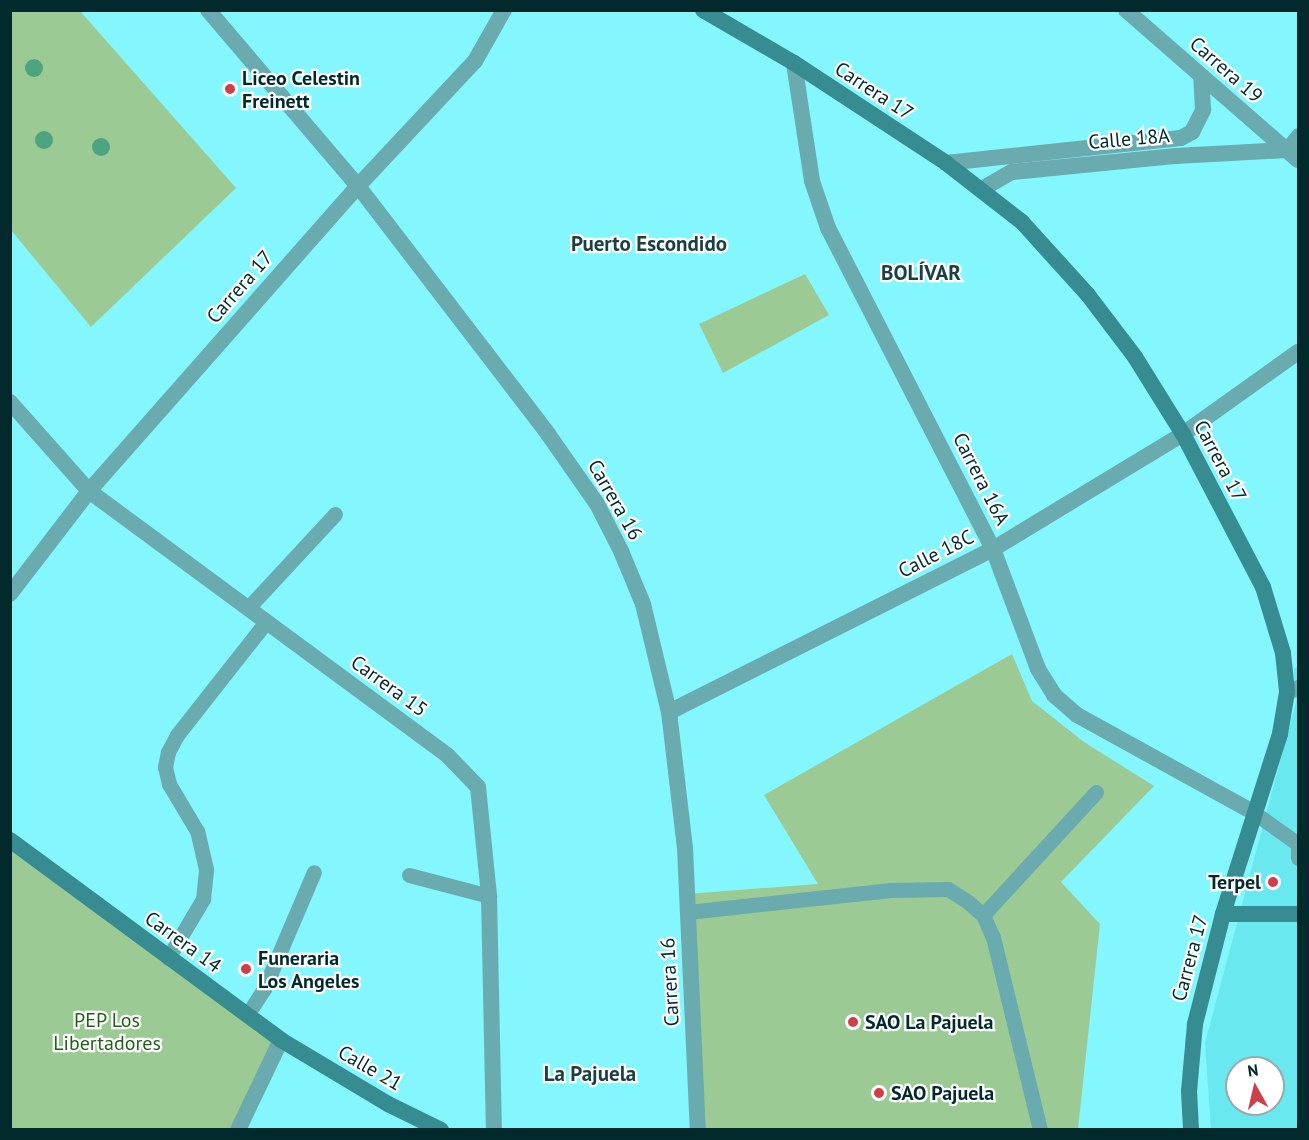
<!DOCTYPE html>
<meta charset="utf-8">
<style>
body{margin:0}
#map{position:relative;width:1309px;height:1140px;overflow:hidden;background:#84f6fd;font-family:"PT Sans",sans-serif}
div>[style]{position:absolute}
.built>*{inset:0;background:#69e8f0}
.green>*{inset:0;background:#9cca94}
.service>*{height:15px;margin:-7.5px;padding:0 7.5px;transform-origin:7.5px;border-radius:7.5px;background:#69abaf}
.minor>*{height:16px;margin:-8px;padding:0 8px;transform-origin:8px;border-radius:8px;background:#69abaf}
.tertiary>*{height:16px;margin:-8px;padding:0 8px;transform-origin:8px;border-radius:8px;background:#69abaf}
.secondary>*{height:16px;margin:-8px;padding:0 8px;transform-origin:8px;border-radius:8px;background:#368c91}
.trees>*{width:18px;height:18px;margin:-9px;border-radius:50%;background:#4ea380}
.dots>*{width:16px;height:16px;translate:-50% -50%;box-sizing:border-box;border:3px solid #fff;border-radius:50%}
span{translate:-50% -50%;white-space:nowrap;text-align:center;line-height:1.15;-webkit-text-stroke:4.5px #fff;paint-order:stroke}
.street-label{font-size:20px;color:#022a2c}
.poi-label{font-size:20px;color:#022a2c;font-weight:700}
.left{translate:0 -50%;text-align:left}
.right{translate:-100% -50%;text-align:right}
.park-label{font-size:20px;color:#225f19}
.neighbourhood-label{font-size:21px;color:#1c4042;font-weight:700}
.frame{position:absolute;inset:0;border:12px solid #022a2c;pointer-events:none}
.north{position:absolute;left:1225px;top:1056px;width:60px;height:60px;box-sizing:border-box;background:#fff;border:2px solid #9aaaab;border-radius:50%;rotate:352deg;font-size:16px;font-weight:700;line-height:24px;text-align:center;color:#022a2c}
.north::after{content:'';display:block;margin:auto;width:21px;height:27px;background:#cf3f49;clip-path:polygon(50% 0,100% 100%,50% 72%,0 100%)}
</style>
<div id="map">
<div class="built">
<i style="clip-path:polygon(evenodd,1298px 666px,1298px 1129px,1211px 1129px,1205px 1043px,1296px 702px,1294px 669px,1298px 666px,1237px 1068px,1273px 1068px,1273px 1104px,1237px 1104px,1237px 1068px)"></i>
</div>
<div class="green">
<i style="clip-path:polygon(10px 11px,80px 11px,236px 188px,91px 327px,11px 230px)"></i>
<i style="clip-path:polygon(805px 274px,829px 315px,723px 373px,699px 324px)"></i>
<i style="clip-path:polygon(1012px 654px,1032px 701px,1084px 742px,1154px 786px,1061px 882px,1100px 924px,1078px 1129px,698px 1129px,687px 894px,818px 884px,764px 795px)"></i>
<i style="clip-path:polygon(10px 840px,281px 1040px,238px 1129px,11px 1129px)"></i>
</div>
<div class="service">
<i style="left:1286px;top:150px;width:19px;rotate:-51deg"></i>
<i style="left:248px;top:608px;width:128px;rotate:-47.2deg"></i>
<i style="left:1256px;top:814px;width:52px;rotate:35.5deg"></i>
<i style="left:1298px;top:844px;width:14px;rotate:90deg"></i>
<i style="left:409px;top:875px;width:83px;rotate:14.7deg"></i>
<i style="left:688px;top:912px;width:204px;rotate:-6.2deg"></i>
<i style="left:891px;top:890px;width:57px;rotate:-1deg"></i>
<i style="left:948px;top:889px;width:24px;rotate:33deg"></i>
<i style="left:968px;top:902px;width:20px;rotate:41deg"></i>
<i style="left:983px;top:915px;width:24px;rotate:66deg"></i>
<i style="left:993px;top:937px;width:199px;rotate:76.3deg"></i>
<i style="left:983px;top:915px;width:167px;rotate:-47.4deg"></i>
<i style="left:168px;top:958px;width:69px;rotate:-59.3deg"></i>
<i style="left:203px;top:899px;width:30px;rotate:-84deg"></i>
<i style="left:206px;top:869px;width:39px;rotate:-103deg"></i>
<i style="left:197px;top:831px;width:55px;rotate:-120.8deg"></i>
<i style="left:169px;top:784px;width:17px;rotate:-103deg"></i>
<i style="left:165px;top:767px;width:15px;rotate:-79deg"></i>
<i style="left:168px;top:752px;width:19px;rotate:-62deg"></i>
<i style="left:177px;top:735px;width:144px;rotate:-51.8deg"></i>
<i style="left:247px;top:1015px;width:31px;rotate:-57deg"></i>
<i style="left:264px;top:989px;width:127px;rotate:-66.9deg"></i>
</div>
<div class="minor">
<i style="left:208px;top:10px;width:231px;rotate:49.6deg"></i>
<i style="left:358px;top:186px;width:312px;rotate:52.5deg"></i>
<i style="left:548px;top:434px;width:85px;rotate:55deg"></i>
<i style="left:597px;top:504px;width:53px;rotate:62.9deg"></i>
<i style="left:621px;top:551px;width:57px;rotate:67.5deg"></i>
<i style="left:643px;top:604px;width:111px;rotate:76.5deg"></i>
<i style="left:669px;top:712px;width:137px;rotate:83.3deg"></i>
<i style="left:685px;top:848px;width:282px;rotate:87.4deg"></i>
<i style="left:794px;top:63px;width:119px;rotate:81.3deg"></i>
<i style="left:812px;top:181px;width:50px;rotate:71.2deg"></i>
<i style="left:828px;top:228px;width:361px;rotate:62.8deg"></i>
<i style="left:993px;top:549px;width:128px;rotate:69.4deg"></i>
<i style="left:1038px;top:669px;width:31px;rotate:58deg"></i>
<i style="left:1054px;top:695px;width:30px;rotate:41deg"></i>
<i style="left:1077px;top:715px;width:205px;rotate:28.9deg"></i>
<i style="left:946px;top:163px;width:236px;rotate:-6.1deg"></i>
<i style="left:1181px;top:138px;width:13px;rotate:-29deg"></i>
<i style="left:1192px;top:132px;width:25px;rotate:-63deg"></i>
<i style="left:1203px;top:110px;width:33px;rotate:-93deg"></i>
<i style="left:982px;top:189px;width:34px;rotate:-30deg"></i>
<i style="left:1012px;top:172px;width:165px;rotate:-5.6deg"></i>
<i style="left:1176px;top:156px;width:110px;rotate:-3.1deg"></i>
<i style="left:10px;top:402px;width:119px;rotate:48.4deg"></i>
<i style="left:89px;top:491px;width:446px;rotate:36.4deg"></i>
<i style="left:448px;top:756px;width:43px;rotate:45.9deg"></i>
<i style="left:478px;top:787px;width:110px;rotate:84.2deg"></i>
<i style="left:489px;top:896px;width:234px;rotate:88.8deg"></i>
<i style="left:10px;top:594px;width:130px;rotate:-52.5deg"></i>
<i style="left:89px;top:491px;width:407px;rotate:-48.6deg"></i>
<i style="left:358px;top:186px;width:171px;rotate:-46.9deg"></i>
<i style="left:475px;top:61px;width:59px;rotate:-60.4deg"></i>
<i style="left:1287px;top:692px;width:12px;rotate:-20deg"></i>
<i style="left:669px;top:712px;width:363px;rotate:-26.7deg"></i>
<i style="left:993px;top:549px;width:222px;rotate:-31.2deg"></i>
<i style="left:1183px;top:434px;width:141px;rotate:-35.5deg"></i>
</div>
<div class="tertiary">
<i style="left:1126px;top:10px;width:228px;rotate:41.1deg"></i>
<i style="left:238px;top:1130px;width:100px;rotate:-64.5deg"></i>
</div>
<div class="secondary">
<i style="left:703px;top:10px;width:105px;rotate:30.2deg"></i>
<i style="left:794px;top:63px;width:182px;rotate:33.3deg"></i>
<i style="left:946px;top:163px;width:96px;rotate:37.8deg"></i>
<i style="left:1022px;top:222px;width:98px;rotate:47.9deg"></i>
<i style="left:1088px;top:295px;width:78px;rotate:52.8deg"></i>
<i style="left:1135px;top:357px;width:91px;rotate:58.1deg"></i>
<i style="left:1183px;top:434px;width:173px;rotate:62.4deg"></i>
<i style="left:1263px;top:587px;width:69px;rotate:73.1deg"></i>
<i style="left:1283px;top:653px;width:39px;rotate:84deg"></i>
<i style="left:1287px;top:692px;width:43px;rotate:99.5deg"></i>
<i style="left:1280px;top:734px;width:189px;rotate:107.6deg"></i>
<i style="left:1223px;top:914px;width:114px;rotate:104.3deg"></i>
<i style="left:1195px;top:1024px;width:67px;rotate:95.1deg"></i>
<i style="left:1189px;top:1091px;width:39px;rotate:87deg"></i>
<i style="left:10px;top:840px;width:337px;rotate:36.4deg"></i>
<i style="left:281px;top:1040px;width:125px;rotate:30.9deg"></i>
<i style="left:388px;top:1104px;width:59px;rotate:26.1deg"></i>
<i style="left:1223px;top:914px;width:75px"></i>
</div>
<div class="trees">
<i style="left:34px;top:68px"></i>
<i style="left:44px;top:140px"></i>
<i style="left:101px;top:147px"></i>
</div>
<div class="dots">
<i style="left:230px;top:89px;background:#cf3f49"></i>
<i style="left:1273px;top:882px;background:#cf3f49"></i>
<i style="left:246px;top:969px;background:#cf3f49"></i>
<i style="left:853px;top:1022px;background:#cf3f49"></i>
<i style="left:879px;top:1093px;background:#cf3f49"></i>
</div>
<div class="street-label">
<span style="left:1226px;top:70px;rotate:41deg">Carrera 19</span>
<span style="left:874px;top:91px;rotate:33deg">Carrera 17</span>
<span style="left:1129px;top:139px;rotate:-5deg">Calle 18A</span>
<span style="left:240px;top:287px;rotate:-49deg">Carrera 17</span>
<span style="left:1220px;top:461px;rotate:62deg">Carrera 17</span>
<span style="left:981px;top:479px;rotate:63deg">Carrera 16A</span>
<span style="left:615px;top:500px;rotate:60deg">Carrera 16</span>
<span style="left:936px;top:554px;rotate:-27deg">Calle 18C</span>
<span style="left:389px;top:686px;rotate:36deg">Carrera 15</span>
<span style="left:183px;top:942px;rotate:36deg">Carrera 14</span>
<span style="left:1190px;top:958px;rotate:-75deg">Carrera 17</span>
<span style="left:670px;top:982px;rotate:-93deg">Carrera 16</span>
<span style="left:370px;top:1068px;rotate:30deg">Calle 21</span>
</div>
<div class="poi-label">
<span class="left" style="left:242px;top:90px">Liceo Celestin<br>Freinett</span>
<span class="right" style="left:1261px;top:882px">Terpel</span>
<span class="left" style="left:258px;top:970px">Funeraria<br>Los Angeles</span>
<span class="left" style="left:865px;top:1022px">SAO La Pajuela</span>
<span class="left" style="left:891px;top:1093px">SAO Pajuela</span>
</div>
<div class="park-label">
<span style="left:107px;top:1032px">PEP Los<br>Libertadores</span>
</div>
<div class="neighbourhood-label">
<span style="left:649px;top:244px">Puerto Escondido</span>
<span style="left:921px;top:273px">BOLÍVAR</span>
<span style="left:590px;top:1074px">La Pajuela</span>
</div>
<div class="frame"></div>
<div class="north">N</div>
</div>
